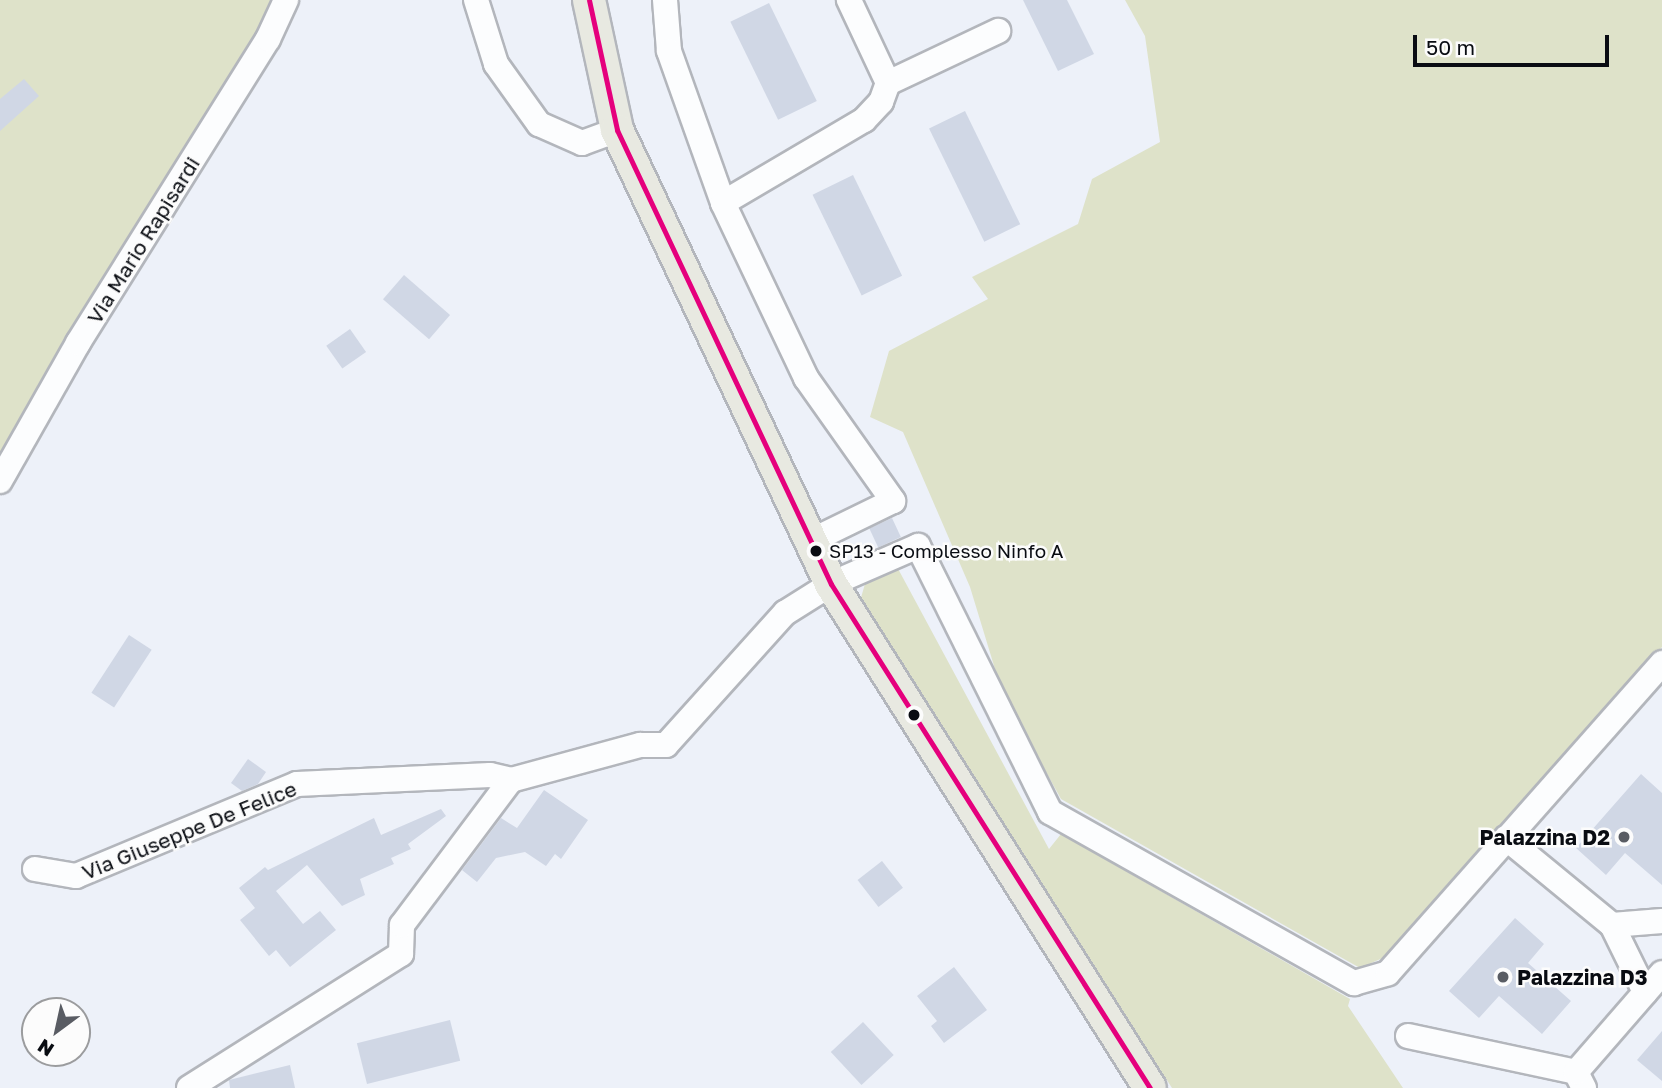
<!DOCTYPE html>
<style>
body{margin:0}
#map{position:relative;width:1662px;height:1088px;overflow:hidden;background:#edf1f9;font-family:"Golos Text",sans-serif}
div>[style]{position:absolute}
.green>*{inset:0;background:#dee2c9}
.building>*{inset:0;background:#d0d7e5;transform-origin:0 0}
.roads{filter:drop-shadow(2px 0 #b3b6bc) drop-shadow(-2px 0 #b3b6bc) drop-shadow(0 2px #b3b6bc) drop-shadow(0 -2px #b3b6bc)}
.minor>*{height:24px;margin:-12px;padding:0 12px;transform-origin:12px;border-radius:12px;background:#fcfdfe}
.major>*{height:32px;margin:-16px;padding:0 16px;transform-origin:16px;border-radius:16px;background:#e8e9e1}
.bus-1>*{height:5px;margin:-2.5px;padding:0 2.5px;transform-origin:2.5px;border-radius:2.5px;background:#e5007d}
.dots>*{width:19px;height:19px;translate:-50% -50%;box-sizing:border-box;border:4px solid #fcfcfc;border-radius:50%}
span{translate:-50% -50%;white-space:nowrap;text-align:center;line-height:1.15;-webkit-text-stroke:5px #fcfcfc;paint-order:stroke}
.bus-label{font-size:19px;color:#090c12}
.left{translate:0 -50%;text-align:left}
.street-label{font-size:21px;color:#090c12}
.poi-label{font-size:21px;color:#090c12;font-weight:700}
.right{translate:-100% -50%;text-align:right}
.north{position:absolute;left:21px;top:997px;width:70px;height:70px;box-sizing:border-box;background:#fcfcfc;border:2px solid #9b9c9e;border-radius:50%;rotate:213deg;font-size:19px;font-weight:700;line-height:28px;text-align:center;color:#090c12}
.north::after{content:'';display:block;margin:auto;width:24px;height:32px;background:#595c63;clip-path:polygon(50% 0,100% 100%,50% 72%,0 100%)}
.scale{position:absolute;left:1413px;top:35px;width:196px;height:32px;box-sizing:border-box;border:4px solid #090c12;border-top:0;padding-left:9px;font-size:21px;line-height:24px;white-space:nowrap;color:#090c12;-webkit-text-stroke:5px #fcfcfc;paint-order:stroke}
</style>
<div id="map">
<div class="green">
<i style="clip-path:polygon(0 0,272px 0,253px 41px,118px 253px,0 458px)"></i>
<i style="clip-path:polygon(1125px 0,1662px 0,1662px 647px,1404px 939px,1385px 957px,1360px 968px,1061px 799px,1002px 692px,970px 587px,903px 432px,870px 417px,889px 351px,988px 299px,972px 277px,1078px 224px,1092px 179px,1160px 142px,1145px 36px)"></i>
<i style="clip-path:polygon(896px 565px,1049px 849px,1061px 834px,1350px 999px,1348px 1006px,1403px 1088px,1172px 1088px,860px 601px,867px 577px)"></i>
</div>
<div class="building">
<i style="clip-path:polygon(1023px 0,1067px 0,1094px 54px,1058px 71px)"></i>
<i style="left:769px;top:3px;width:109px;height:43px;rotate:64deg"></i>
<i style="clip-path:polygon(24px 79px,39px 96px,0 131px,0 99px)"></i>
<i style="left:965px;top:111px;width:126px;height:40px;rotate:64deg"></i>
<i style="left:853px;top:175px;width:112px;height:45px;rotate:64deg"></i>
<i style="left:404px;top:275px;width:61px;height:32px;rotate:41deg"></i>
<i style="left:350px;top:329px;width:28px;height:29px;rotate:55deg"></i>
<i style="left:892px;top:518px;width:21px;height:25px;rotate:65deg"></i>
<i style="left:129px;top:635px;width:27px;height:69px;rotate:33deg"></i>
<i style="clip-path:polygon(248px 759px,266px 772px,258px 784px,242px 791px,231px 783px)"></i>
<i style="clip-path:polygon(1641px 774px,1662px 793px,1662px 885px,1625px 853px,1606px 875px,1576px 848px)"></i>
<i style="clip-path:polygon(544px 790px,588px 820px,561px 859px,555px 854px,546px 866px,525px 852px,496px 858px,477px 882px,462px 870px,501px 818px,517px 828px)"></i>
<i style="clip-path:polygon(441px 809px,446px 816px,408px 844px,411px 849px,391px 858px,394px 864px,360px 879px,365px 895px,342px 906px,307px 865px,276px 891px,303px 924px,320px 911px,336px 930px,290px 967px,276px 950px,269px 956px,240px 920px,255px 908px,239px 888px,265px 867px,268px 870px,374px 818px,381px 835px)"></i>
<i style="left:882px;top:861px;width:34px;height:31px;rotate:52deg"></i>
<i style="clip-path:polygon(1515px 918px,1544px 944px,1528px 963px,1571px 1001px,1542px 1034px,1499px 996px,1479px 1018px,1449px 991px)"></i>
<i style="clip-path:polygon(954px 967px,987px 1010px,944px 1043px,931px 1026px,937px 1021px,917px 996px)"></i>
<i style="left:450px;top:1020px;width:42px;height:96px;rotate:76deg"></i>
<i style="left:863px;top:1022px;width:45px;height:44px;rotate:47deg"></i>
<i style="clip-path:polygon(1662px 1031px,1662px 1081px,1637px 1060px)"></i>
<i style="clip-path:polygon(290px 1065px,295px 1088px,230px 1088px,229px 1080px)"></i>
</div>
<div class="roads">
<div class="minor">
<i style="left:476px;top:0;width:67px;rotate:72.6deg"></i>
<i style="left:496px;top:64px;width:74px;rotate:54.4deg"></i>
<i style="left:539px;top:124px;width:47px;rotate:23.8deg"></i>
<i style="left:582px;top:143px;width:37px;rotate:-20deg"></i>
<i style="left:665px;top:0;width:51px;rotate:85.5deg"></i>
<i style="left:669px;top:51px;width:161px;rotate:70.4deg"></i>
<i style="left:723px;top:203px;width:194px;rotate:64.6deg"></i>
<i style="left:806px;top:378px;width:151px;rotate:54.7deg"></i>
<i style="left:893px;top:501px;width:93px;rotate:154deg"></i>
<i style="left:888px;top:83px;width:122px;rotate:-25.3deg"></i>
<i style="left:723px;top:203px;width:164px;rotate:-30.5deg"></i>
<i style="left:864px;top:120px;width:25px;rotate:-47deg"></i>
<i style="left:881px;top:102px;width:20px;rotate:-70deg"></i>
<i style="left:888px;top:83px;width:92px;rotate:-115.2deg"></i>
<i style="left:0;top:481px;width:159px;rotate:-60.5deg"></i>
<i style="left:78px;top:343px;width:358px;rotate:-58deg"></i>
<i style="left:268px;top:39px;width:43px;rotate:-65.2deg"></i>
<i style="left:1506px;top:838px;width:137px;rotate:39.4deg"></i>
<i style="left:1612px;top:925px;width:75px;rotate:63.8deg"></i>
<i style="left:35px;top:869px;width:42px;rotate:9.7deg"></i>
<i style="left:76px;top:876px;width:239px;rotate:-22.6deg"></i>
<i style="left:297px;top:784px;width:193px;rotate:-2.7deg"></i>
<i style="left:490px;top:775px;width:22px;rotate:13deg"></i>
<i style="left:1612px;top:925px;width:50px;rotate:-4.6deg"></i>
<i style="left:1408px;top:1036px;width:172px;rotate:12.1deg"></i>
<i style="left:189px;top:1088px;width:251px;rotate:-32.3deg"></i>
<i style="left:401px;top:954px;width:29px;rotate:-88deg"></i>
<i style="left:402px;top:925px;width:181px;rotate:-53.1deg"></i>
<i style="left:511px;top:780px;width:134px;rotate:-15.2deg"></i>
<i style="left:640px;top:745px;width:26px"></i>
<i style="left:666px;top:745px;width:178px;rotate:-48deg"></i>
<i style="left:785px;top:613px;width:54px;rotate:-32.2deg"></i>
<i style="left:831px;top:584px;width:95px;rotate:-23.6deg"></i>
<i style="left:918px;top:546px;width:297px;rotate:63.6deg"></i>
<i style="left:1050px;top:812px;width:349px;rotate:29.4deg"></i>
<i style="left:1354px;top:983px;width:35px;rotate:-16deg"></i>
<i style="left:1388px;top:973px;width:414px;rotate:-48.5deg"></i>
<i style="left:1584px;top:1088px;width:18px;rotate:-117deg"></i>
<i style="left:1576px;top:1072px;width:131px;rotate:-49deg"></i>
</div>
<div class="major">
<i style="left:589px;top:0;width:133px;rotate:77.8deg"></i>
<i style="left:617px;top:130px;width:502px;rotate:64.76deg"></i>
<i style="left:831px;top:584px;width:596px;rotate:57.67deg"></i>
</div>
</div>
<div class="bus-1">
<i style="left:589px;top:0;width:133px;rotate:77.8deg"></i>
<i style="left:617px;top:130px;width:502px;rotate:64.76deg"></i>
<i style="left:831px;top:584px;width:596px;rotate:57.67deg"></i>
</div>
<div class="dots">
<i style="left:816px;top:551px;background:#090c12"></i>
<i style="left:914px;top:715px;background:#090c12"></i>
<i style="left:1624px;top:837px;background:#595c63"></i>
<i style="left:1503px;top:977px;background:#595c63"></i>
</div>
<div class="bus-label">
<span class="left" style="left:829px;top:551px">SP13 - Complesso Ninfo A</span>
</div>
<div class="street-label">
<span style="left:143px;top:240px;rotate:-58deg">Via Mario Rapisardi</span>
<span style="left:189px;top:830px;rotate:-22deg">Via Giuseppe De Felice</span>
</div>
<div class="poi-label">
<span class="right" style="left:1610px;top:837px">Palazzina D2</span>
<span class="left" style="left:1517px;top:977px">Palazzina D3</span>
</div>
<div class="north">N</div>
<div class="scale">50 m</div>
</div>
